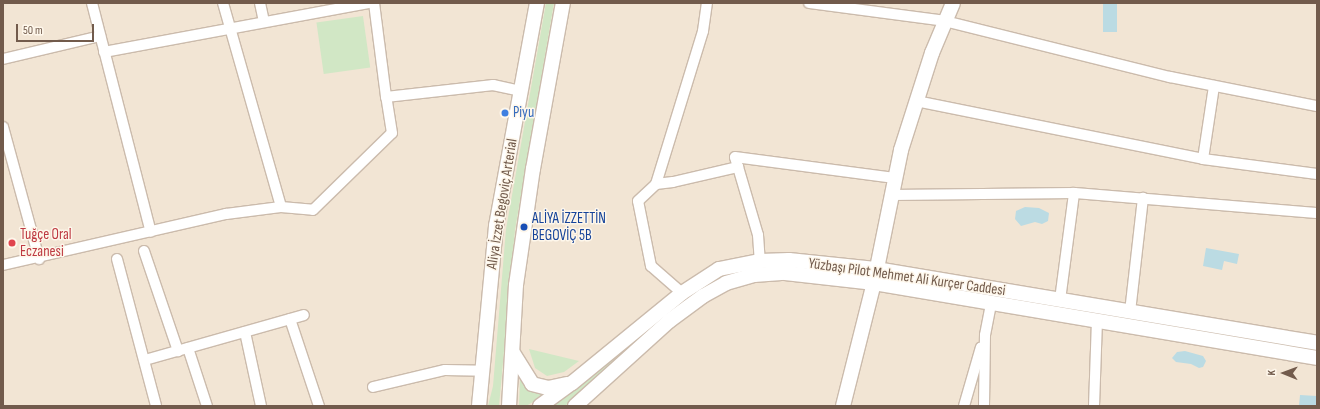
<!DOCTYPE html>
<meta charset="utf-8">
<style>
body{margin:0}
#map{position:relative;width:1320px;height:409px;overflow:hidden;background:#fbf3e5;font-family:"Sofia Sans Condensed",sans-serif}
div>[style]{position:absolute}
.residential>*{inset:0;background:#f2e5d4;transform-origin:0 0}
.green>*{inset:0;background:#d1e7c5;transform-origin:0 0}
.water>*{inset:0;background:#bbdbe3;transform-origin:0 0}
.roads{filter:drop-shadow(1px 0 #cbbbac) drop-shadow(-1px 0 #cbbbac) drop-shadow(0 1px #cbbbac) drop-shadow(0 -1px #cbbbac)}
.street>*{height:10px;margin:-5px;padding:0 5px;transform-origin:5px;border-radius:5px;background:#fff}
.secondary>*{height:14px;margin:-7px;padding:0 7px;transform-origin:7px;border-radius:7px;background:#fff}
.dots>*{width:11px;height:11px;translate:-50% -50%;box-sizing:border-box;border:2px solid #fef7eb;border-radius:50%}
span{translate:-50% -50%;white-space:nowrap;text-align:center;line-height:1.15;-webkit-text-stroke:3px #fef7eb;paint-order:stroke}
.shop-label{font-size:15px;color:#366cbe}
.left{translate:0 -50%;text-align:left}
.street-label{font-size:15px;color:#725b4c}
.transit-label{font-size:15px;color:#164399}
.health-label{font-size:15px;color:#be3a42}
.frame{position:absolute;inset:0;border:4px solid #725b4c;pointer-events:none}
.north{position:absolute;left:1264px;top:353px;width:40px;height:40px;-webkit-text-stroke:3px #fef7eb;paint-order:stroke;rotate:271deg;font-size:11px;font-weight:700;line-height:16px;text-align:center;color:#725b4c}
.north::after{content:'';display:block;margin:auto;width:14px;height:18px;background:#725b4c;clip-path:polygon(50% 0,100% 100%,50% 72%,0 100%)}
.scale{position:absolute;left:16px;top:24px;width:78px;height:18px;box-sizing:border-box;border:2px solid #725b4c;border-top:0;padding-left:5px;font-size:12px;line-height:14px;white-space:nowrap;color:#725b4c;-webkit-text-stroke:3px #fef7eb;paint-order:stroke}
</style>
<div id="map">
<div class="residential">
<i style="left:3px;top:3px;width:1314px;height:403px"></i>
</div>
<div class="green">
<i style="clip-path:polygon(546px 3px,554px 3px,515px 230px,499px 406px,488px 406px,493px 386px,506px 229px)"></i>
<i style="left:363px;top:16px;width:52px;height:47px;rotate:82deg"></i>
<i style="clip-path:polygon(769px 268px,651px 328px,565px 406px,552px 406px,701px 286px,728px 273px)"></i>
<i style="clip-path:polygon(529px 349px,579px 361px,564px 372px,547px 376px,535px 368px)"></i>
<i style="clip-path:polygon(520px 380px,533px 390px,547px 394px,526px 406px,519px 406px)"></i>
</div>
<div class="water">
<i style="left:1103px;top:3px;width:14px;height:29px"></i>
<i style="clip-path:polygon(1025px 207px,1039px 208px,1049px 213px,1048px 221px,1042px 224px,1035px 222px,1021px 226px,1015px 219px,1016px 211px)"></i>
<i style="clip-path:polygon(1206px 248px,1239px 254px,1237px 264px,1224px 261px,1222px 270px,1203px 266px)"></i>
<i style="clip-path:polygon(1185px 351px,1203px 356px,1206px 361px,1203px 367px,1199px 368px,1191px 364px,1176px 362px,1172px 358px,1177px 352px)"></i>
<i style="clip-path:polygon(1300px 395px,1317px 396px,1317px 406px,1299px 406px)"></i>
</div>
<div class="roads">
<div class="street">
<i style="left:92px;top:3px;width:236px;rotate:75.6deg"></i>
<i style="left:223px;top:3px;width:212px;rotate:74.1deg"></i>
<i style="left:260px;top:3px;width:19px;rotate:78deg"></i>
<i style="left:374px;top:3px;width:95px;rotate:82.7deg"></i>
<i style="left:809px;top:3px;width:137px;rotate:7.5deg"></i>
<i style="left:945px;top:21px;width:232px;rotate:14deg"></i>
<i style="left:1170px;top:77px;width:150px;rotate:11.2deg"></i>
<i style="left:104px;top:52px;width:269px;rotate:-10.5deg"></i>
<i style="left:3px;top:59px;width:100px;rotate:-13.3deg"></i>
<i style="left:916px;top:101px;width:293px;rotate:11.4deg"></i>
<i style="left:1203px;top:159px;width:115px;rotate:7.5deg"></i>
<i style="left:3px;top:127px;width:137px;rotate:74.7deg"></i>
<i style="left:1203px;top:159px;width:74px;rotate:-81.4deg"></i>
<i style="left:738px;top:167px;width:10px;rotate:-107deg"></i>
<i style="left:735px;top:157px;width:161px;rotate:7.5deg"></i>
<i style="left:656px;top:184px;width:160px;rotate:-72.9deg"></i>
<i style="left:703px;top:31px;width:28px;rotate:-82deg"></i>
<i style="left:891px;top:195px;width:183px;rotate:-0.6deg"></i>
<i style="left:1074px;top:193px;width:244px;rotate:4.7deg"></i>
<i style="left:144px;top:251px;width:106px;rotate:71.2deg"></i>
<i style="left:117px;top:259px;width:152px;rotate:75.1deg"></i>
<i style="left:3px;top:265px;width:229px;rotate:-12.9deg"></i>
<i style="left:226px;top:214px;width:55px;rotate:-7.3deg"></i>
<i style="left:281px;top:207px;width:32px;rotate:5deg"></i>
<i style="left:313px;top:210px;width:110px;rotate:-44.3deg"></i>
<i style="left:392px;top:133px;width:36px;rotate:-99deg"></i>
<i style="left:386px;top:97px;width:108px;rotate:-6.4deg"></i>
<i style="left:493px;top:85px;width:29px;rotate:12deg"></i>
<i style="left:682px;top:293px;width:41px;rotate:-138.9deg"></i>
<i style="left:651px;top:266px;width:66px;rotate:-101.3deg"></i>
<i style="left:638px;top:201px;width:25px;rotate:-43deg"></i>
<i style="left:656px;top:184px;width:17px;rotate:-7deg"></i>
<i style="left:673px;top:182px;width:67px;rotate:-13deg"></i>
<i style="left:738px;top:167px;width:71px;rotate:73.6deg"></i>
<i style="left:758px;top:235px;width:26px;rotate:86deg"></i>
<i style="left:1060px;top:300px;width:108px;rotate:-82.5deg"></i>
<i style="left:1130px;top:312px;width:115px;rotate:-83.5deg"></i>
<i style="left:290px;top:319px;width:92px;rotate:71.6deg"></i>
<i style="left:245px;top:332px;width:76px;rotate:77.8deg"></i>
<i style="left:188px;top:348px;width:61px;rotate:71.9deg"></i>
<i style="left:145px;top:360px;width:165px;rotate:-15.8deg"></i>
<i style="left:373px;top:387px;width:74px;rotate:-13.3deg"></i>
<i style="left:445px;top:370px;width:39px;rotate:1deg"></i>
<i style="left:964px;top:406px;width:61px;rotate:-73.9deg"></i>
<i style="left:984px;top:406px;width:71px;rotate:-89.2deg"></i>
<i style="left:985px;top:335px;width:33px;rotate:-79deg"></i>
<i style="left:1094px;top:406px;width:85px;rotate:-88deg"></i>
</div>
<div class="secondary">
<i style="left:513px;top:353px;width:36px;rotate:58deg"></i>
<i style="left:532px;top:384px;width:16px;rotate:14deg"></i>
<i style="left:548px;top:388px;width:19px;rotate:-12deg"></i>
<i style="left:479px;top:406px;width:181px;rotate:-84.6deg"></i>
<i style="left:496px;top:226px;width:227px;rotate:-79.6deg"></i>
<i style="left:509px;top:406px;width:121px;rotate:-86.7deg"></i>
<i style="left:516px;top:285px;width:117px;rotate:-81.7deg"></i>
<i style="left:533px;top:169px;width:169px;rotate:-79.8deg"></i>
<i style="left:540px;top:406px;width:39px;rotate:-36deg"></i>
<i style="left:572px;top:383px;width:142px;rotate:-39.3deg"></i>
<i style="left:682px;top:293px;width:44px;rotate:-33deg"></i>
<i style="left:719px;top:269px;width:42px;rotate:-11deg"></i>
<i style="left:760px;top:261px;width:29px;rotate:-2deg"></i>
<i style="left:789px;top:260px;width:87px;rotate:5.9deg"></i>
<i style="left:876px;top:269px;width:447px;rotate:9.5deg"></i>
<i style="left:575px;top:406px;width:127px;rotate:-42.1deg"></i>
<i style="left:669px;top:321px;width:42px;rotate:-36.3deg"></i>
<i style="left:703px;top:296px;width:26px;rotate:-29deg"></i>
<i style="left:726px;top:283px;width:29px;rotate:-16deg"></i>
<i style="left:754px;top:275px;width:31px;rotate:-4deg"></i>
<i style="left:785px;top:273px;width:90px;rotate:6.4deg"></i>
<i style="left:874px;top:283px;width:449px;rotate:9.6deg"></i>
<i style="left:843px;top:406px;width:127px;rotate:-75.9deg"></i>
<i style="left:874px;top:283px;width:136px;rotate:-78.5deg"></i>
<i style="left:901px;top:150px;width:102px;rotate:-72.3deg"></i>
<i style="left:932px;top:53px;width:54px;rotate:-67.2deg"></i>
</div>
</div>
<div class="dots">
<i style="left:505px;top:113px;background:#3f7fe0"></i>
<i style="left:524px;top:227px;background:#1a4fb4"></i>
<i style="left:12px;top:243px;background:#e0444e"></i>
</div>
<div class="shop-label">
<span class="left" style="left:513px;top:113px">Piyu</span>
</div>
<div class="street-label">
<span style="left:502px;top:204px;rotate:-81deg">Aliya İzzet Begoviç Arterial</span>
<span style="left:907px;top:277px;rotate:8deg">Yüzbaşı Pilot Mehmet Ali Kurçer Caddesi</span>
</div>
<div class="transit-label">
<span class="left" style="left:532px;top:227px">ALİYA İZZETTİN<br>BEGOVİÇ 5B</span>
</div>
<div class="health-label">
<span class="left" style="left:20px;top:243px">Tuğçe Oral<br>Eczanesi</span>
</div>
<div class="frame"></div>
<div class="north">K</div>
<div class="scale">50 m</div>
</div>
